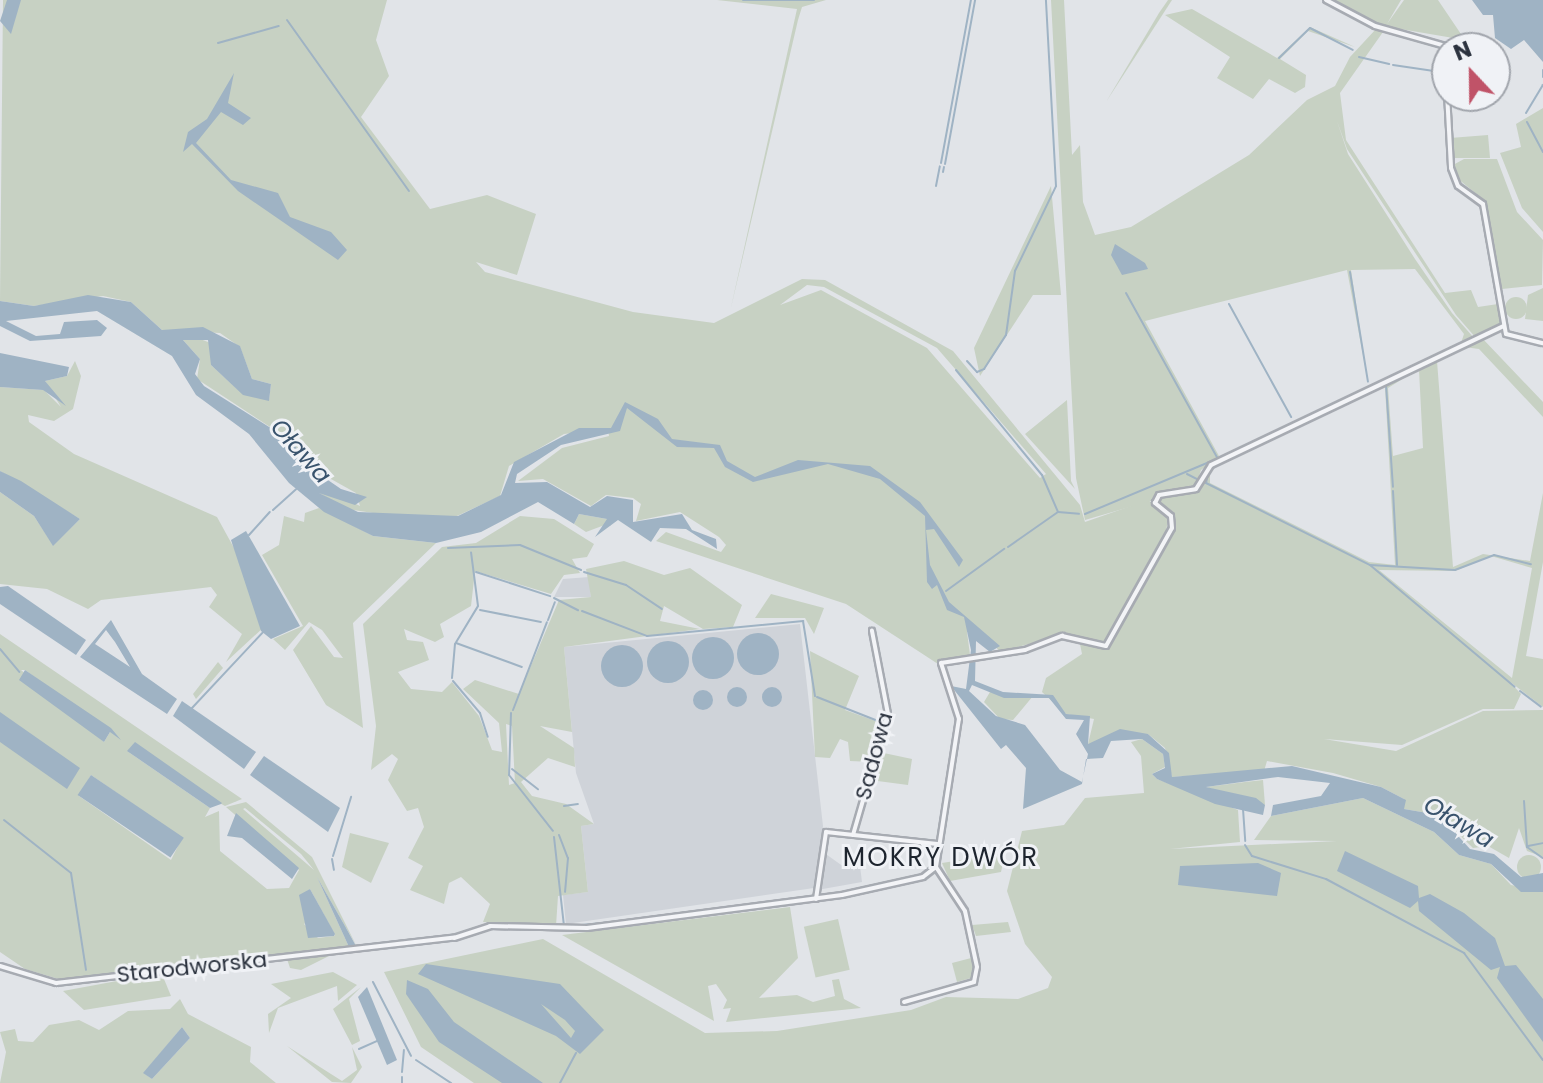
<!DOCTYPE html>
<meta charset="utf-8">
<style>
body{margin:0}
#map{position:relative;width:1543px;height:1083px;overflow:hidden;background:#e1e4e8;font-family:Poppins,sans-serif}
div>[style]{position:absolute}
.built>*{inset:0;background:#cfd3d9}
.green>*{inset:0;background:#c7d1c3;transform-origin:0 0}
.round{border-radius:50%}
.water>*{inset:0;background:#9fb3c4;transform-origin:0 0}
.stream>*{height:2px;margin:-1px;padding:0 1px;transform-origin:1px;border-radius:1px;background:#9fb3c4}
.roads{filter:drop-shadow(2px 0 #a7abb2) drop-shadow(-2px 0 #a7abb2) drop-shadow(0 2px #a7abb2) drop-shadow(0 -2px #a7abb2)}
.minor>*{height:4px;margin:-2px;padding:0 2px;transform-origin:2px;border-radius:2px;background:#f3f4f7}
span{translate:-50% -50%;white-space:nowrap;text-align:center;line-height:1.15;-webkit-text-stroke:6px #f0f2f6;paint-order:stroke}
.street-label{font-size:22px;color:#2b323e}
.water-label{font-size:24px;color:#39536d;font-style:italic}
.quarter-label{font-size:26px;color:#1d242e;letter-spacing:2px}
.north{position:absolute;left:1431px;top:32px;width:80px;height:80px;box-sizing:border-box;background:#f0f2f6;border:2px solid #a1a5ac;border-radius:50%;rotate:338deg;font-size:22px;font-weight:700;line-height:32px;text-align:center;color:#2b323e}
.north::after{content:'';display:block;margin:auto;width:28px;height:36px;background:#c05368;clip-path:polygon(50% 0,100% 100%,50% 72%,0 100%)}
</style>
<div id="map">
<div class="built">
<i style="clip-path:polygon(589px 577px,591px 597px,554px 597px,563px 579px)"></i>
<i style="clip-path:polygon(800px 624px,823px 826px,814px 888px,566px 924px,563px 895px,588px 892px,581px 826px,594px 824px,576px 773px,564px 647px)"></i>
<i style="clip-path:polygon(823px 852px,844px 867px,860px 866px,862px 882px,817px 890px)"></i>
</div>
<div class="green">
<i style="clip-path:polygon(evenodd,3px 0,387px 0,376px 40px,389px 76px,361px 117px,430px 209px,487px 195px,536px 214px,517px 275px,476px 262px,485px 272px,633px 312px,714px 323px,802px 279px,825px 280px,953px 351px,1080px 505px,1085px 522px,1148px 500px,1169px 515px,1166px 531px,1104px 645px,1061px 635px,1000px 652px,982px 631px,967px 632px,970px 655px,938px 664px,846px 604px,656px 541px,666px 532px,721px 552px,726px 545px,719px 537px,680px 512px,636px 521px,641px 504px,633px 498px,606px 495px,591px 506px,543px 479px,518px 481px,562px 448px,609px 436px,608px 429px,564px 434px,509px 466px,500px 496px,457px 516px,419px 520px,347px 509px,319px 493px,324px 488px,360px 506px,356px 493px,306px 465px,293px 442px,197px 379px,200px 359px,183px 340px,190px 335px,213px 344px,211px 365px,237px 389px,269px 400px,271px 384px,252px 379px,240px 347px,220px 333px,162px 330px,131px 302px,103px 296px,34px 306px,0 301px,3px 0,807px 285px,824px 287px,937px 348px,1046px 474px,1040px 478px,927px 348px,821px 290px,780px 305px,807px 285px)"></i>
<i style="clip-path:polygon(717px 0,826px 0,802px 7px,798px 20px,730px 312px,797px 9px)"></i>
<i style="clip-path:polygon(1051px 0,1064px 0,1072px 155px,1080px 145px,1083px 202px,1095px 235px,1131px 227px,1249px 155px,1307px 100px,1335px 86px,1350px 57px,1376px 29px,1383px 32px,1340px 93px,1346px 140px,1445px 293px,1471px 290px,1478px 307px,1498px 304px,1501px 324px,1476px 338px,1456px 315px,1347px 149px,1337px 121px,1348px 154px,1415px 259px,1452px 313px,1474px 338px,1461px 343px,1464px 334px,1415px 269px,1351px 270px,1368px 382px,1347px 270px,1145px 321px,1219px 456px,1201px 470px,1195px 488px,1085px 520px,1076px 478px)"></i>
<i style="clip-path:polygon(1168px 0,1172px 0,1106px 102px,1159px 13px)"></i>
<i style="clip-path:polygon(1330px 0,1401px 0,1387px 24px,1404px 0,1438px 0,1465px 40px,1377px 25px)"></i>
<i style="clip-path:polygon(1192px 9px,1277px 58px,1310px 27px,1355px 47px,1308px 31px,1280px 59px,1306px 75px,1305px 87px,1295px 93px,1269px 79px,1253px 99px,1217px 78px,1230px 57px,1165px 15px)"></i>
<i style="clip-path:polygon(1543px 108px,1543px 232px,1522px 208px,1500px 153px,1521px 147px,1516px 124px)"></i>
<i style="clip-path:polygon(1488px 135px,1490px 158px,1452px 158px,1450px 138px)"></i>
<i style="clip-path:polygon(1464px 159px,1497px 159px,1517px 212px,1543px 240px,1542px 285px,1502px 289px,1485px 201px,1457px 178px,1453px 165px)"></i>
<i style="clip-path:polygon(1051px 186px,1061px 295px,1033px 295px,980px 376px,974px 348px)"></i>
<i style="clip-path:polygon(1543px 288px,1543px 321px,1525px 319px,1528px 295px)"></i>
<i class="round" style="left:1505px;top:297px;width:22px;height:22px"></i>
<i style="clip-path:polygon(1482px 338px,1543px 402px,1543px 417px,1479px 349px,1464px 347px)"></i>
<i style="clip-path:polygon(75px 361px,81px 376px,73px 409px,54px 421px,28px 415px,29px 422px,74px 454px,217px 517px,245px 568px,264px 627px,226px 662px,242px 634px,209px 607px,217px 595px,211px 587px,101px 600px,88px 609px,47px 589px,0 584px,0 492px,34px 516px,53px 545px,80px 519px,0 471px,0 387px,44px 390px,61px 407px,45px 381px,67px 376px)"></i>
<i style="clip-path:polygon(evenodd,1437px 361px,1453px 567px,1483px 554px,1530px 561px,1543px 493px,1543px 562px,1526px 656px,1543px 659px,1543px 707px,1509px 681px,1521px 694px,1514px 709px,1483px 709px,1402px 745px,1324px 739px,1396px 751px,1483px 711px,1543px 710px,1543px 857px,1527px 851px,1519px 828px,1509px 858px,1488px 846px,1473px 848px,1439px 815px,1404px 809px,1404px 799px,1381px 787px,1333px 773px,1267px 761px,1264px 771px,1172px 777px,1165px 748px,1148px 734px,1088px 744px,1094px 719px,1066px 714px,1042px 692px,1046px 678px,1082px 654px,1080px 644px,1108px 649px,1176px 522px,1158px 498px,1195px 491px,1210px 471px,1210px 483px,1369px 562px,1395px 565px,1385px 387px,1412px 373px,1388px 388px,1393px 456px,1423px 448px,1419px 370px,1437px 361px,1491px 556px,1532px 568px,1512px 678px,1379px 570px,1455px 571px,1491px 556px)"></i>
<i style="clip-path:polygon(1067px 400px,1071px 481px,1075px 489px,1025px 434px)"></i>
<i style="clip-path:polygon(319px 508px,373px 536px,436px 543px,353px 623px,363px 728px,326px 705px,293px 650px,311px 626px,334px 657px,343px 658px,322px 630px,309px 622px,285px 650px,273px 639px,303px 626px,262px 555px,279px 545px,284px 516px,304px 522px,305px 513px)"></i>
<i style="clip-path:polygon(579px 514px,607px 519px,610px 523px,586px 532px,574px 524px)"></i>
<i style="clip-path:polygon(evenodd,520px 516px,554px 519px,594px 544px,587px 557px,572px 559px,580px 573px,564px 575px,551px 594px,475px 571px,471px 606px,440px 624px,444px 637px,435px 642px,404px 629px,407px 640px,423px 642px,429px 660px,398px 672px,411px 689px,442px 692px,452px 682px,479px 716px,492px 750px,502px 752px,499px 723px,463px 689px,475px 680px,519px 694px,559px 600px,591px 597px,586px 569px,624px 561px,664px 575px,690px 568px,742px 605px,733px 627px,703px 629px,664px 606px,660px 621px,700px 629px,564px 647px,572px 732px,540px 726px,574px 748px,575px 767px,548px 758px,521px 782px,532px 796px,566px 804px,594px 824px,581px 826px,588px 892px,558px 896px,556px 926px,483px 922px,490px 904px,461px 877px,449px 883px,444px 904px,410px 890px,423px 866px,408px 858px,424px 827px,418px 808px,407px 811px,388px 780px,398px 759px,392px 754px,371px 770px,376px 726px,363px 624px,442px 547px,476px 543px,520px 516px,506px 724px,512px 726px,515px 783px,509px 785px,506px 724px)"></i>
<i style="clip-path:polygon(771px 594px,824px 608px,814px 634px,805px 618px,755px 618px)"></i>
<i style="clip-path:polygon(evenodd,0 634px,242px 799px,225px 806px,127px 751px,210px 808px,205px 817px,219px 811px,220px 851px,267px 889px,289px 888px,299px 870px,226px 807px,246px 802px,312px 857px,357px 947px,317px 877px,349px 947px,62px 980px,25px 969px,0 952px,0 634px,21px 670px,25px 670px,121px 740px,110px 732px,104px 742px,21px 670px,0 634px,91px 775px,182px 838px,171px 860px,79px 796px,91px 775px,0 634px,245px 808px,301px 854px,314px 870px,243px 809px,245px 808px,0 634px,310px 889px,335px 935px,334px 936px,318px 938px,304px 924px,310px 920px,300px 897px,310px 889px)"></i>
<i style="clip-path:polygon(810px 651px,859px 676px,845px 710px,884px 724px,872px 762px,850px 761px,848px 742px,840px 739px,830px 758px,815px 757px)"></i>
<i style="clip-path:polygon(218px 662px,223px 668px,196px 699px,193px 694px)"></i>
<i style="clip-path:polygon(990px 692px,1011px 697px,1033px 696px,1013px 720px,1000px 719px,984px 702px)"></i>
<i style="clip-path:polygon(1142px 739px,1163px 754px,1165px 767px,1152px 774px,1157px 779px,1238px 810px,1240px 842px,1170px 849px,1337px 841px,1254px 840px,1271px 816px,1363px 798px,1434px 832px,1459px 855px,1491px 864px,1511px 885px,1543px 892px,1543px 1083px,474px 1083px,421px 1047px,384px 972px,543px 939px,705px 1033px,777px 1031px,911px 1010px,946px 997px,1018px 999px,1048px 988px,1052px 977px,1025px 944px,1007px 891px,1022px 831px,1064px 825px,1085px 798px,1144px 793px,1141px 756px,1131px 742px)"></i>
<i style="clip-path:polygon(879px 752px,912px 759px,908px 785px,870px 780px)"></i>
<i style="clip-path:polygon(1263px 780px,1265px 805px,1206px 787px,1245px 782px)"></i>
<i style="clip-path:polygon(350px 833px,389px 843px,371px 883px,342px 867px)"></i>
<i style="clip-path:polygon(1005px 853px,1001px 872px,950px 881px,942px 863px)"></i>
<i class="round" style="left:1517px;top:855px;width:24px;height:24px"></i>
<i style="clip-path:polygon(790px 907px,798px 958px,759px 998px,797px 995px,813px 1002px,835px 996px,832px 980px,839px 979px,844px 999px,861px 1008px,726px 1022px,731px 1008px,723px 1009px,727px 1000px,716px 984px,708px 986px,714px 1021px,562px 935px)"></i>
<i style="left:838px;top:919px;width:52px;height:35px;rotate:77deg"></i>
<i style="clip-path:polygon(1008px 922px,1011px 932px,976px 936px,972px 925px)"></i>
<i style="clip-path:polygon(331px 955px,301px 970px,290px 968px,287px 959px)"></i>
<i style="clip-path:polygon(975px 957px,971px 978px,957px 982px,952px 963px)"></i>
<i style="clip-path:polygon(333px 972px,357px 985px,338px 1001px,337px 986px,278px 1008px,269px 1033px,268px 1014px,291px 998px,271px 984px)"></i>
<i style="clip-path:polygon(144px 976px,164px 979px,171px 996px,84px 1010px,63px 991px)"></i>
<i style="clip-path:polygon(361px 987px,349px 999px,360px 1041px,352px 1045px,333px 1009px)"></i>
<i style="clip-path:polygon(evenodd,180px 999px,188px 1014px,251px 1047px,250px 1062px,276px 1083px,0 1083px,6px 1052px,0 1032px,15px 1029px,18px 1041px,33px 1042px,49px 1025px,79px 1020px,99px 1030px,128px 1011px,170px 1009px,180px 999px,182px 1027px,190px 1038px,152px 1079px,144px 1073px,182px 1027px)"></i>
<i style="clip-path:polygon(287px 1046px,342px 1081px,357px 1070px,352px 1047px,362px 1067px,351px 1083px,332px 1082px)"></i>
</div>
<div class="water">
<i style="clip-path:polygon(7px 0,21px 0,11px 34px,0 21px)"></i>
<i style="clip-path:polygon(1472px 0,1543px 0,1543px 62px,1524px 40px,1511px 49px,1495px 38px,1493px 15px,1483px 15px)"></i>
<i style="clip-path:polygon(234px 73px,228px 103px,251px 118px,243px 125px,221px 112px,196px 143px,231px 180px,278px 193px,290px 217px,331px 232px,347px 250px,338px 260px,238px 191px,192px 144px,183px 152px,188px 132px,207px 119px)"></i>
<i style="clip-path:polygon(1115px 244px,1145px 263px,1148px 269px,1122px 275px,1111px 255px)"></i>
<i style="clip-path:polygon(evenodd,88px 295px,131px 302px,162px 330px,203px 327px,240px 346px,252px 379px,271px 384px,269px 401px,243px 395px,211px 365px,208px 340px,183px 340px,200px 359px,195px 374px,204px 386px,293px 442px,306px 465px,341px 489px,367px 497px,355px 505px,319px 493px,358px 512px,458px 516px,501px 495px,514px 462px,579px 428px,611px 428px,625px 402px,658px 419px,672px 439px,720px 445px,727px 461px,755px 477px,798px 460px,870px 466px,920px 502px,963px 560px,959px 567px,934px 529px,926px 530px,930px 565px,949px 602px,1000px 646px,990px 652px,976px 641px,975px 681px,1003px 692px,1053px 695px,1066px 714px,1090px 716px,1088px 744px,1120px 729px,1148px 734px,1169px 753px,1172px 777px,1292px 766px,1381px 787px,1406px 800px,1404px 809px,1439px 815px,1470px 849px,1494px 854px,1521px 877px,1543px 873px,1543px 892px,1521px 892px,1491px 864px,1459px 855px,1434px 832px,1363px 798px,1271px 816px,1273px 805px,1321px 796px,1330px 783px,1278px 777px,1206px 787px,1256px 798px,1265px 805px,1263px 815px,1215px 804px,1157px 779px,1152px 774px,1165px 768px,1163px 754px,1142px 739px,1111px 741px,1103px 758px,1086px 759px,1082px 784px,1023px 809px,1026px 768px,1006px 745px,1001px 749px,951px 686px,966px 689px,971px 650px,964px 617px,947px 610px,937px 585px,932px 589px,927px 582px,925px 516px,880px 479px,828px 464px,753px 482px,725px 467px,714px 448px,677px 447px,627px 408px,620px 431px,561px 445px,517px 474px,515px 483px,547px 482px,590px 507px,607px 496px,633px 500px,633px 522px,682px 514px,692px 530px,716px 539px,717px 549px,686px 529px,660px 528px,651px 542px,618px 520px,595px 537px,607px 519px,579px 514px,574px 524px,538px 502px,481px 532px,436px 543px,373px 536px,324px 512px,289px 483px,249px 434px,196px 395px,172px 356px,97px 311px,6px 321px,36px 336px,60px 334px,64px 322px,97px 320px,107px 328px,101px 336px,30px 341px,0 326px,0 301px,34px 306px,88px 295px,972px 685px,1004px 698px,1049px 698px,1066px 719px,1084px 720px,1076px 734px,1088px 754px,1082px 782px,1060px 770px,1025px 725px,996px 716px,969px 691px,972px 685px)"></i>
<i style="clip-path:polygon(0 353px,69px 367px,67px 376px,45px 381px,66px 406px,43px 390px,0 387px)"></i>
<i style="clip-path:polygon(0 471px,21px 481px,80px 519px,53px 546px,34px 516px,0 492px)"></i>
<i style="clip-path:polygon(246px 531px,300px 626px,271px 639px,261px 631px,231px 540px)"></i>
<i style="clip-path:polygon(8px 586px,86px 640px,76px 655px,0 604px,0 587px)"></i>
<i style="clip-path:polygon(evenodd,111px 620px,142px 674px,177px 699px,167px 714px,80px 657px,111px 620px,106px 630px,115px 642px,130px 667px,95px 644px,106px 630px)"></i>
<i class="round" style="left:737px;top:633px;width:42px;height:42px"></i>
<i class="round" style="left:692px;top:637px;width:42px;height:42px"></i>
<i class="round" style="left:647px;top:641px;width:42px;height:42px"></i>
<i class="round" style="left:601px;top:645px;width:42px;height:42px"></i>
<i style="clip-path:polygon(25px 670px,111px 728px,121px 740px,110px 732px,104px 742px,19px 680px)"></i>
<i class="round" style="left:727px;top:687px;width:20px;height:20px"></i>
<i class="round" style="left:762px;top:687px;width:20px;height:20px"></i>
<i class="round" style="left:693px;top:690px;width:20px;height:20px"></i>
<i style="clip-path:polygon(182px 701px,256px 752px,244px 769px,173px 716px)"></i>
<i style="clip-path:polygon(0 712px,80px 768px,67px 789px,0 742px)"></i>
<i style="clip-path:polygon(135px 742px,222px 803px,221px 804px,210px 808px,127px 751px)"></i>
<i style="clip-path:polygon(264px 756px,340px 808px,328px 832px,250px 775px)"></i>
<i style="left:91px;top:775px;width:112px;height:24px;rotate:34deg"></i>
<i style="clip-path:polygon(236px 813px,299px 868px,292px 879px,242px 838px,227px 836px)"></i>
<i style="clip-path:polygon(1345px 851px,1418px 886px,1419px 898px,1430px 894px,1464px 913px,1495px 938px,1505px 966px,1516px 965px,1543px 999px,1543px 1042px,1497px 978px,1500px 967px,1491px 970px,1419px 911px,1418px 901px,1410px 908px,1337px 871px)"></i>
<i style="clip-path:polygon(1258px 863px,1281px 873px,1277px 896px,1178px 885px,1180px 866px)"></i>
<i style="clip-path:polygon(317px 877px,345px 926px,356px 946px,349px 947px)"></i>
<i style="clip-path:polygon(310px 889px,335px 934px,334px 936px,308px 938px,299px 895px)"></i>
<i style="clip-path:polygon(evenodd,426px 964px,560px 984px,604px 1030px,580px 1054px,556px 1036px,418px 974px,426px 964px,541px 1004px,565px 1020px,575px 1031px,571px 1038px,541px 1004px)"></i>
<i style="clip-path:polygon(407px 980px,428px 989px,454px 1022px,543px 1083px,502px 1083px,439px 1042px,406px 994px)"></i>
<i style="clip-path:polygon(367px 987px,397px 1060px,387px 1065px,358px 997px)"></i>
<i style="clip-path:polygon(182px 1027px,190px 1038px,152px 1079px,143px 1073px)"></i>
</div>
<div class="stream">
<i style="left:743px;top:0;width:71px"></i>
<i style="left:287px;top:20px;width:210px;rotate:54.5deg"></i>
<i style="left:218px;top:43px;width:63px;rotate:-15.6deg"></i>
<i style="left:1359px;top:57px;width:31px;rotate:13deg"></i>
<i style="left:1279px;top:58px;width:43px;rotate:-44.1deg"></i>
<i style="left:1310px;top:28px;width:48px;rotate:27.1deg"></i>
<i style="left:1393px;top:65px;width:55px;rotate:8.4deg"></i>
<i style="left:1543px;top:70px;width:7px;rotate:90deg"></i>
<i style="left:1526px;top:113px;width:33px;rotate:-59deg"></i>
<i style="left:1527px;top:122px;width:34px;rotate:62deg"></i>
<i style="left:941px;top:163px;width:166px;rotate:-79.6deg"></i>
<i style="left:945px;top:164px;width:167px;rotate:-79.6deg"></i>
<i style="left:943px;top:172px;width:5px;rotate:-79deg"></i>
<i style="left:936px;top:186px;width:20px;rotate:-79deg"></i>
<i style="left:1350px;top:272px;width:111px;rotate:80.7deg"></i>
<i style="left:1126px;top:293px;width:190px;rotate:61deg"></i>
<i style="left:1218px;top:459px;width:84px;rotate:-25.3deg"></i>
<i style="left:1229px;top:304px;width:129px;rotate:61.2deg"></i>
<i style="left:967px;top:361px;width:15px;rotate:48deg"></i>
<i style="left:977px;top:372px;width:8px;rotate:-23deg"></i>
<i style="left:984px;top:369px;width:40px;rotate:-57.1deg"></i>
<i style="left:1006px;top:335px;width:65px;rotate:-82deg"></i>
<i style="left:1015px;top:271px;width:94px;rotate:-64.2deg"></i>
<i style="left:1056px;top:186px;width:186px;rotate:-93.1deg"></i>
<i style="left:956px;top:370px;width:136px;rotate:50.7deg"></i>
<i style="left:1042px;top:475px;width:40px;rotate:66.6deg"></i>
<i style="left:1369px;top:388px;width:76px;rotate:-25.6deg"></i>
<i style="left:1352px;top:396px;width:16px;rotate:-27deg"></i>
<i style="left:1354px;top:400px;width:35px;rotate:-25deg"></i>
<i style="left:1386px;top:385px;width:102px;rotate:86.1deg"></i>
<i style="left:1298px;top:421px;width:44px;rotate:-25.4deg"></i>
<i style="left:1292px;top:429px;width:65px;rotate:-24.6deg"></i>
<i style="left:1211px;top:468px;width:85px;rotate:-25.7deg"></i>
<i style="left:1208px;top:473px;width:10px;rotate:101deg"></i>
<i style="left:1206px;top:483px;width:183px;rotate:26.6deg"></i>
<i style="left:1370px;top:565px;width:189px;rotate:40.1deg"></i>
<i style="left:1187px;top:474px;width:13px;rotate:27deg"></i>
<i style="left:1393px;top:491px;width:74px;rotate:86.9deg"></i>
<i style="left:273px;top:510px;width:31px;rotate:-42deg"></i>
<i style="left:1085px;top:514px;width:140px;rotate:-22.7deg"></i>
<i style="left:249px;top:535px;width:31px;rotate:-48deg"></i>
<i style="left:1008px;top:547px;width:61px;rotate:-35deg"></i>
<i style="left:1058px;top:512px;width:21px;rotate:5deg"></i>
<i style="left:448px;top:548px;width:72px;rotate:-2.4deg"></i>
<i style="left:520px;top:545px;width:66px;rotate:22.3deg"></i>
<i style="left:1370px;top:565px;width:85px;rotate:3.4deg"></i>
<i style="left:1455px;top:570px;width:42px;rotate:-21deg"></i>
<i style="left:1494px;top:555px;width:38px;rotate:14deg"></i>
<i style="left:476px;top:572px;width:78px;rotate:18deg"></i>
<i style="left:584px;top:572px;width:44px;rotate:17.2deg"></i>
<i style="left:626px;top:585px;width:43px;rotate:33.7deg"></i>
<i style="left:946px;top:591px;width:72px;rotate:-35.9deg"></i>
<i style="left:554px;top:598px;width:27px;rotate:27deg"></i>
<i style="left:480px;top:610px;width:62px;rotate:11.1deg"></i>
<i style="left:582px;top:611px;width:70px;rotate:21deg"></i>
<i style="left:647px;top:636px;width:157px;rotate:-5.5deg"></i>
<i style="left:803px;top:621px;width:76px;rotate:80.9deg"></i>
<i style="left:548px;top:620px;width:19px;rotate:-69deg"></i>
<i style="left:456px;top:643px;width:70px;rotate:20deg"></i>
<i style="left:0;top:649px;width:30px;rotate:50deg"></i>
<i style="left:452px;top:678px;width:34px;rotate:-85deg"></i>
<i style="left:455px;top:644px;width:44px;rotate:-58.8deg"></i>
<i style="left:478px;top:606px;width:54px;rotate:-97.4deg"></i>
<i style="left:453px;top:681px;width:42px;rotate:49.8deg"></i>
<i style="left:480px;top:713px;width:25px;rotate:72deg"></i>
<i style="left:1520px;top:691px;width:26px;rotate:37deg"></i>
<i style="left:817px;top:697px;width:71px;rotate:21.5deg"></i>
<i style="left:192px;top:708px;width:104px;rotate:-46.9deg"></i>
<i style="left:513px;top:710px;width:94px;rotate:-68.9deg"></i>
<i style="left:511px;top:713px;width:62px;rotate:91.8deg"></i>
<i style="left:509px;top:775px;width:71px;rotate:51.8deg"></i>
<i style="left:512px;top:769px;width:33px;rotate:38deg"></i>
<i style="left:1524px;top:801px;width:46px;rotate:86.3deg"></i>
<i style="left:564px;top:806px;width:14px;rotate:-8deg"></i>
<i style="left:1243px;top:809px;width:32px;rotate:86deg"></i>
<i style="left:4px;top:820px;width:85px;rotate:38.3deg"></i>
<i style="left:71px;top:873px;width:98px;rotate:81.2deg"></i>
<i style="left:559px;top:835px;width:25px;rotate:69deg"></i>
<i style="left:568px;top:858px;width:34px;rotate:95deg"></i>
<i style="left:554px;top:837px;width:90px;rotate:83.6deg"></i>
<i style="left:1245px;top:845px;width:13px;rotate:58deg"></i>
<i style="left:1252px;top:856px;width:77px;rotate:17.3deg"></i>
<i style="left:1326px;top:879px;width:157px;rotate:28.2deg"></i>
<i style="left:1464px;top:953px;width:133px;rotate:53.6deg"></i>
<i style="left:1528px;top:846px;width:15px;rotate:-11deg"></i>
<i style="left:1527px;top:847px;width:19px;rotate:35deg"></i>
<i style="left:333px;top:856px;width:62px;rotate:-73deg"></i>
<i style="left:332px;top:859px;width:11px;rotate:80deg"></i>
<i style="left:630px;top:920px;width:60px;rotate:-7.7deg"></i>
<i style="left:571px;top:926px;width:42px;rotate:-5.4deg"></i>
<i style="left:373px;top:982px;width:83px;rotate:62.8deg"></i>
<i style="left:359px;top:1049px;width:20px;rotate:-24deg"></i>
<i style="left:416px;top:1060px;width:42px;rotate:33.3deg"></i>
<i style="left:402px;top:1072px;width:22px;rotate:-85deg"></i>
<i style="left:402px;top:1077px;width:6px;rotate:90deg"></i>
<i style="left:560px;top:1083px;width:34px;rotate:-62deg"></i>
</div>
<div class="roads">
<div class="minor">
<i style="left:1326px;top:0;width:55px;rotate:28deg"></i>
<i style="left:1375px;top:26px;width:81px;rotate:15.8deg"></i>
<i style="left:1447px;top:93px;width:75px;rotate:86.9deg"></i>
<i style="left:1451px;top:168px;width:19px;rotate:69deg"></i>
<i style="left:1458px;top:186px;width:31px;rotate:36deg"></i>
<i style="left:1483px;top:204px;width:132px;rotate:80deg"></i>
<i style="left:1506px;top:334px;width:38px;rotate:14deg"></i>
<i style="left:853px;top:835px;width:126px;rotate:-73.9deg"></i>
<i style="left:888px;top:714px;width:85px;rotate:-100.9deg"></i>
<i style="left:816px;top:899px;width:68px;rotate:-81.5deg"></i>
<i style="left:826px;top:832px;width:112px;rotate:6.2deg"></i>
<i style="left:0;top:966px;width:59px;rotate:16.9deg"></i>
<i style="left:56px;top:983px;width:401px;rotate:-6.5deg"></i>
<i style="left:454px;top:938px;width:38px;rotate:-18deg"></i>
<i style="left:490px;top:926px;width:97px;rotate:1.2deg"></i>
<i style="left:587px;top:928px;width:257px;rotate:-7.4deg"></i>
<i style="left:842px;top:895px;width:83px;rotate:-12.5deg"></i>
<i style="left:923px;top:877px;width:16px;rotate:-38deg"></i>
<i style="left:904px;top:1002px;width:73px;rotate:-15.9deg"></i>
<i style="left:974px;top:982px;width:15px;rotate:-79deg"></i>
<i style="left:977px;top:967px;width:57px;rotate:-102.1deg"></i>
<i style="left:965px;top:911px;width:53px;rotate:-123.4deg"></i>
<i style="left:936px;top:867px;width:150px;rotate:-81.2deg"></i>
<i style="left:959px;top:719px;width:59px;rotate:-107.8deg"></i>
<i style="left:941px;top:663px;width:85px;rotate:-8.8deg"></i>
<i style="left:1025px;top:650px;width:40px;rotate:-21deg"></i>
<i style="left:1062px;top:636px;width:45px;rotate:12.8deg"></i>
<i style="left:1106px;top:646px;width:135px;rotate:-60.8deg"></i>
<i style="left:1172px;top:528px;width:12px;rotate:-95deg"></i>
<i style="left:1171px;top:516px;width:21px;rotate:-141deg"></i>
<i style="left:1155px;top:503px;width:9px;rotate:-63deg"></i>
<i style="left:1159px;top:495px;width:37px;rotate:-9deg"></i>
<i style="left:1196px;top:489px;width:28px;rotate:-58deg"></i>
<i style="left:1211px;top:465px;width:324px;rotate:-25.4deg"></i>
</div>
</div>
<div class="street-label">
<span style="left:874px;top:756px;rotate:-75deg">Sadowa</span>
<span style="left:192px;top:967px;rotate:-6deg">Starodworska</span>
</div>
<div class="water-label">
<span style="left:301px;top:451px;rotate:48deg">Oława</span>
<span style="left:1459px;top:822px;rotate:31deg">Oława</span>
</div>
<div class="quarter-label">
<span style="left:941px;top:858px">MOKRY DWÓR</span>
</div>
<div class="north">N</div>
</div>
